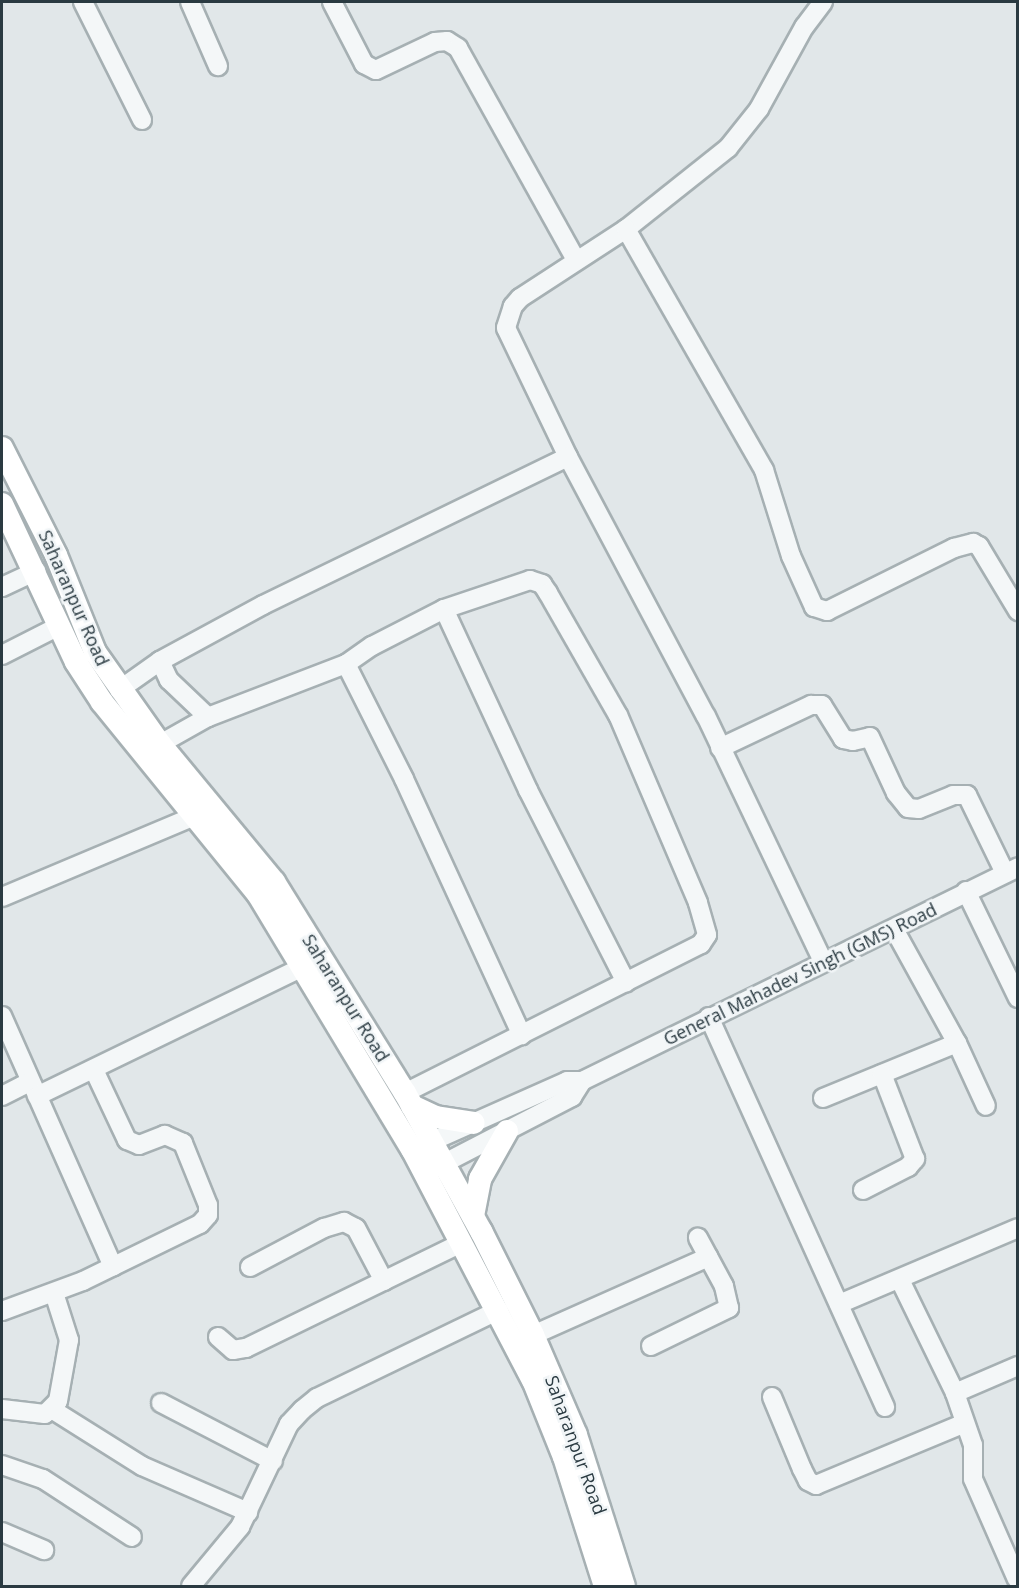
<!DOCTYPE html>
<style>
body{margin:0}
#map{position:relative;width:1019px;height:1588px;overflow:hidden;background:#e1e7e9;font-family:"Open Sans",sans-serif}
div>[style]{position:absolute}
.roads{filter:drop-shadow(2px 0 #a6b0b3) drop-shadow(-2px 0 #a6b0b3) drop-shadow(0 2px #a6b0b3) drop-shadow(0 -2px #a6b0b3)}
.minor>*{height:18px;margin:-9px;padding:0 9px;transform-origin:9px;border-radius:9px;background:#f4f7f8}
.major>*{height:22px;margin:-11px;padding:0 11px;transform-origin:11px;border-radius:11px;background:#fff}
span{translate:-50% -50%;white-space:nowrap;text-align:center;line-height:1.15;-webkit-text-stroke:5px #f1f5f7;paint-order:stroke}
.street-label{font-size:18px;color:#2a3a41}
.frame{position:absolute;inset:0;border:3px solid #2a3a41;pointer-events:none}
</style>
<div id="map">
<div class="roads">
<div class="minor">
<i style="left:83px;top:2px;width:132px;rotate:63.4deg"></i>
<i style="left:190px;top:2px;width:70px;rotate:66.4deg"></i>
<i style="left:332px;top:2px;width:70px;rotate:62.7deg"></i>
<i style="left:364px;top:64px;width:13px;rotate:27deg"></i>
<i style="left:376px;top:70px;width:65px;rotate:-25.4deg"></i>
<i style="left:435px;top:42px;width:12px;rotate:-5deg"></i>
<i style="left:447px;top:41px;width:13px;rotate:32deg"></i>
<i style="left:458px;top:48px;width:243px;rotate:60.9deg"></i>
<i style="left:823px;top:2px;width:31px;rotate:127deg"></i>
<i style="left:804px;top:27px;width:94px;rotate:118.8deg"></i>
<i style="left:759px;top:109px;width:50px;rotate:128.5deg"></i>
<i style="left:728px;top:148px;width:130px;rotate:141.5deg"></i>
<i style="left:626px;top:229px;width:126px;rotate:146.9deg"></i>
<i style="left:520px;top:298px;width:11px;rotate:131deg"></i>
<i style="left:513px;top:306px;width:23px;rotate:108deg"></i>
<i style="left:506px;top:328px;width:143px;rotate:64.3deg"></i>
<i style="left:568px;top:457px;width:293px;rotate:62deg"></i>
<i style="left:706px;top:716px;width:272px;rotate:64.5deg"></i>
<i style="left:626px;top:229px;width:278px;rotate:60.2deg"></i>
<i style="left:764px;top:470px;width:90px;rotate:72.6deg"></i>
<i style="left:791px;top:556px;width:56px;rotate:65.7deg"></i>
<i style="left:814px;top:607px;width:14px;rotate:17deg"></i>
<i style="left:827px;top:611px;width:142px;rotate:-26.4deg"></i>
<i style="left:954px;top:548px;width:20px;rotate:-15deg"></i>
<i style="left:973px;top:543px;width:7px;rotate:27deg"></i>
<i style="left:979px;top:546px;width:76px;rotate:59deg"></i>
<i style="left:2px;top:587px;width:38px;rotate:-25deg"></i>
<i style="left:444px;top:609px;width:200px;rotate:65.1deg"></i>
<i style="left:528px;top:790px;width:216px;rotate:63deg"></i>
<i style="left:2px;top:655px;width:64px;rotate:-27deg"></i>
<i style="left:160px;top:661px;width:21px;rotate:65deg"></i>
<i style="left:169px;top:680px;width:54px;rotate:43.5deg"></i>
<i style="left:346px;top:664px;width:129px;rotate:63.2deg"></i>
<i style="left:404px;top:779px;width:282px;rotate:65.3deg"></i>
<i style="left:119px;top:690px;width:50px;rotate:-35.3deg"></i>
<i style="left:160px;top:661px;width:117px;rotate:-28.5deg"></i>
<i style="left:263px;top:605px;width:339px;rotate:-25.9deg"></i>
<i style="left:160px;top:744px;width:55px;rotate:-29.4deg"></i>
<i style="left:208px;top:717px;width:148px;rotate:-21deg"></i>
<i style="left:346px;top:664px;width:32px;rotate:-35deg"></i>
<i style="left:372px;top:646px;width:81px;rotate:-27.2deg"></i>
<i style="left:444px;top:609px;width:91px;rotate:-18.6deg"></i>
<i style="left:530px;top:580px;width:13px;rotate:18deg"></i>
<i style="left:542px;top:584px;width:11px;rotate:56deg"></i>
<i style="left:548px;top:593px;width:141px;rotate:60.2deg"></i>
<i style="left:618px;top:715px;width:204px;rotate:66.9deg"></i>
<i style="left:698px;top:903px;width:33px;rotate:74deg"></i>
<i style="left:707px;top:935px;width:11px;rotate:124deg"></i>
<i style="left:701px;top:944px;width:331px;rotate:153.3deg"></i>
<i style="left:720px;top:748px;width:101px;rotate:-25.3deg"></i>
<i style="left:811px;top:705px;width:11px"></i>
<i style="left:822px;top:705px;width:40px;rotate:58deg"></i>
<i style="left:843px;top:739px;width:10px;rotate:11deg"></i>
<i style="left:853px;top:741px;width:17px;rotate:-13deg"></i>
<i style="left:870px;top:737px;width:62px;rotate:65.1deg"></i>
<i style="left:896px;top:793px;width:19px;rotate:51deg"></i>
<i style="left:908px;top:808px;width:11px;rotate:5deg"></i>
<i style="left:919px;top:809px;width:37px;rotate:-22deg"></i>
<i style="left:953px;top:795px;width:14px"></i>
<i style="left:967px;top:795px;width:87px;rotate:64deg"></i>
<i style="left:966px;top:891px;width:119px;rotate:64.1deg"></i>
<i style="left:2px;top:897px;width:209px;rotate:-22.8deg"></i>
<i style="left:894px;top:929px;width:130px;rotate:61.1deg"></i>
<i style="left:957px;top:1043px;width:69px;rotate:65.3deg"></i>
<i style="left:2px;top:1016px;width:274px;rotate:66.1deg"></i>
<i style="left:709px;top:1017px;width:428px;rotate:65.7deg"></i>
<i style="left:2px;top:1096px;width:30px;rotate:-27deg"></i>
<i style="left:37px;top:1096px;width:293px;rotate:-25.9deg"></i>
<i style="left:823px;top:1098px;width:145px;rotate:-22.3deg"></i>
<i style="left:419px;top:1147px;width:162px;rotate:-24deg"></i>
<i style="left:567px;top:1081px;width:15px"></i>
<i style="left:582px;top:1081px;width:486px;rotate:-26.1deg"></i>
<i style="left:433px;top:1169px;width:157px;rotate:-27.4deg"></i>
<i style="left:572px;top:1097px;width:19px;rotate:-58deg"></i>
<i style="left:863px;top:1190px;width:51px;rotate:-27.1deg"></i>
<i style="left:908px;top:1167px;width:11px;rotate:-49deg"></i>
<i style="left:915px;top:1159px;width:91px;rotate:-111.2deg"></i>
<i style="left:250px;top:1267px;width:84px;rotate:-27.8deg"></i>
<i style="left:324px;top:1228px;width:21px;rotate:-17deg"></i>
<i style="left:344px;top:1222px;width:13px;rotate:27deg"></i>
<i style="left:356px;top:1228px;width:60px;rotate:62.2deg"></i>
<i style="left:900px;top:1280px;width:126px;rotate:64deg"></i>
<i style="left:955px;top:1393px;width:55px;rotate:70.9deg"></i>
<i style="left:973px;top:1445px;width:34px;rotate:90deg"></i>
<i style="left:973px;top:1479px;width:109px;rotate:66.3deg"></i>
<i style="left:839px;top:1304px;width:194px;rotate:-23deg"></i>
<i style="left:2px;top:1311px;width:86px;rotate:-20.3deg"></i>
<i style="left:83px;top:1281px;width:130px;rotate:-26deg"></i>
<i style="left:200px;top:1224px;width:12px;rotate:-48deg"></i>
<i style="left:208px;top:1215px;width:10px;rotate:-90deg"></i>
<i style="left:208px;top:1205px;width:67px;rotate:-112deg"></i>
<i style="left:183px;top:1143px;width:20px;rotate:-156deg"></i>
<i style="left:165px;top:1135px;width:28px;rotate:159deg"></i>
<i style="left:139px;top:1145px;width:13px;rotate:-157deg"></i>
<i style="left:127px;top:1140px;width:77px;rotate:-115.2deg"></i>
<i style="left:533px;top:1335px;width:192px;rotate:-24deg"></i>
<i style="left:218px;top:1337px;width:20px;rotate:41deg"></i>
<i style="left:233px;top:1350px;width:13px;rotate:-9deg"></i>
<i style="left:246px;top:1348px;width:237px;rotate:-26deg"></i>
<i style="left:651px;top:1346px;width:87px;rotate:-26deg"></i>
<i style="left:729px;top:1308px;width:23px;rotate:-103deg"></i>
<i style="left:724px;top:1286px;width:55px;rotate:-118.4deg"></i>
<i style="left:955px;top:1393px;width:69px;rotate:-23.2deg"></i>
<i style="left:772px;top:1397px;width:78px;rotate:67.4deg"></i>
<i style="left:802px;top:1469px;width:13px;rotate:63deg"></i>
<i style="left:808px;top:1481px;width:9px;rotate:27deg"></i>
<i style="left:816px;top:1485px;width:161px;rotate:-22.6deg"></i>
<i style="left:161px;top:1403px;width:126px;rotate:27.4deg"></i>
<i style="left:2px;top:1409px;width:43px;rotate:6.6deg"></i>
<i style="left:45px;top:1414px;width:18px;rotate:-45deg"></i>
<i style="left:58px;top:1401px;width:62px;rotate:-79.8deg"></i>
<i style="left:69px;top:1340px;width:49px;rotate:-107.7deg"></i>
<i style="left:53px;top:1410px;width:105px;rotate:32.2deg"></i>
<i style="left:142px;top:1466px;width:116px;rotate:23.5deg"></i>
<i style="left:2px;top:1465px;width:43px;rotate:18.9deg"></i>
<i style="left:43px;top:1479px;width:106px;rotate:33.1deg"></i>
<i style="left:2px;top:1532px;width:46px;rotate:23.2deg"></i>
<i style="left:191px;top:1586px;width:77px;rotate:-50.3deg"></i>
<i style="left:240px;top:1527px;width:114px;rotate:-64.6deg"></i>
<i style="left:289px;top:1424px;width:19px;rotate:-47deg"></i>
<i style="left:302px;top:1410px;width:19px;rotate:-39deg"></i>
<i style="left:317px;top:1398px;width:202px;rotate:-25.8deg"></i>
</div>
<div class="major">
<i style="left:2px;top:448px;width:120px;rotate:63.2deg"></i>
<i style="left:56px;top:555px;width:105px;rotate:68.1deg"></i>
<i style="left:95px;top:652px;width:113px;rotate:54.8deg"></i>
<i style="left:160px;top:744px;width:179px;rotate:50.4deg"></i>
<i style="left:274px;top:882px;width:248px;rotate:58.2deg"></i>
<i style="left:405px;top:1093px;width:158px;rotate:61.2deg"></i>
<i style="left:481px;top:1231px;width:116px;rotate:63.4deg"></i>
<i style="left:533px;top:1335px;width:109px;rotate:66.7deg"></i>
<i style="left:576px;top:1435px;width:158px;rotate:72.4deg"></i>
<i style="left:2px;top:504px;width:174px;rotate:64.9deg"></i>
<i style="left:76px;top:662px;width:48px;rotate:57deg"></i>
<i style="left:102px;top:702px;width:247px;rotate:50.9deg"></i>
<i style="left:258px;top:894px;width:298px;rotate:58.9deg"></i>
<i style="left:412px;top:1149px;width:261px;rotate:62.4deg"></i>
<i style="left:533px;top:1380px;width:83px;rotate:68.1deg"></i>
<i style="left:564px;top:1457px;width:135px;rotate:72.4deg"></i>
<i style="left:412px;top:1106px;width:26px;rotate:25deg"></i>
<i style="left:436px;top:1117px;width:38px;rotate:9deg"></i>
<i style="left:473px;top:1216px;width:38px;rotate:-79deg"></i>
<i style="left:480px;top:1179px;width:55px;rotate:-60.6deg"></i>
</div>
</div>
<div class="street-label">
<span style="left:74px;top:598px;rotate:66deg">Saharanpur Road</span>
<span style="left:800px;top:974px;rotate:-26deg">General Mahadev Singh (GMS) Road</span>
<span style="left:346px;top:998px;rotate:58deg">Saharanpur Road</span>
<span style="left:576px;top:1445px;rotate:70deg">Saharanpur Road</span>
</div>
<div class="frame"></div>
</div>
